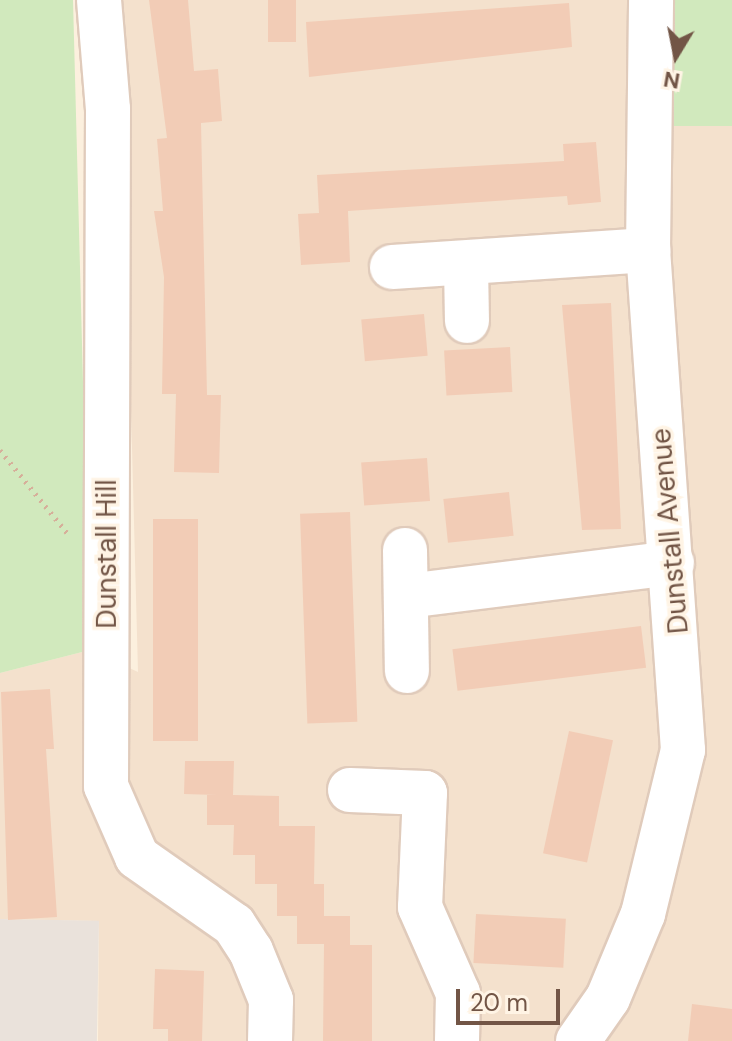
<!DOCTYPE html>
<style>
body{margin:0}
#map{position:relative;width:732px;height:1041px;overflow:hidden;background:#fcf0de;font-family:"DM Sans",sans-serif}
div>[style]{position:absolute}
.residential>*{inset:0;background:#f4e1cd}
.industrial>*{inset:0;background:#eae2db;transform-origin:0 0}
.green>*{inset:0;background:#d1e9bd;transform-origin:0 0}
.building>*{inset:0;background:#f2ccb6;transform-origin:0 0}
.path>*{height:5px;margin-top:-2.5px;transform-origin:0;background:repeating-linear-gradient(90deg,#d6af9a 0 2px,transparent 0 8px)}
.roads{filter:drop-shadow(2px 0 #e0cbbb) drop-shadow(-2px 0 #e0cbbb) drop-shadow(0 2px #e0cbbb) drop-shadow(0 -2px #e0cbbb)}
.minor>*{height:44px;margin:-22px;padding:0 22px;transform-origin:22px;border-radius:22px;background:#fff}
span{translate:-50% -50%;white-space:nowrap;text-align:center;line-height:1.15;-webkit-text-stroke:7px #fff4e5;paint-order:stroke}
.street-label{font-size:28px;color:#725546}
.north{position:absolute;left:636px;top:16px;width:80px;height:80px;-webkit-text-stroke:6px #fff4e5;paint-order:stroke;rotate:190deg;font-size:22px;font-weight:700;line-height:32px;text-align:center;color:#725546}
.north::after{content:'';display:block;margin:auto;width:28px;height:36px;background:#725546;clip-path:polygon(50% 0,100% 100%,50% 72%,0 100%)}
.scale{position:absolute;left:456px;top:989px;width:104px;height:36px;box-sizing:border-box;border:4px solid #725546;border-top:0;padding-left:10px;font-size:24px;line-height:28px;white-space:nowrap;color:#725546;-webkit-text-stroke:6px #fff4e5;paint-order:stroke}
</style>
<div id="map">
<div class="residential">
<i style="clip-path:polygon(120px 0,630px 0,626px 107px,670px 126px,732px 123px,732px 1041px,98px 1041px,99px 921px,0 919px,0 673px,90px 650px,138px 672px)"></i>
</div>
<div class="industrial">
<i style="left:0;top:919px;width:99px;height:122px;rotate:1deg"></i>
</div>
<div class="green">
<i style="clip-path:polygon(0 0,73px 0,90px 650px,0 673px)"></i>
<i style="left:669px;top:0;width:63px;height:126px"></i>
</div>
<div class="building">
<i style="clip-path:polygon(149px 0,188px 0,194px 71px,218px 69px,222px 121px,201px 123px,207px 395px,221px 395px,219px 473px,174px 472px,176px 394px,162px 394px,164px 277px,154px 211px,163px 211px,157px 139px,167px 138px)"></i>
<i style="left:268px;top:0;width:28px;height:42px"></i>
<i style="clip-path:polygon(569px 3px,572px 47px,309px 77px,306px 22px)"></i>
<i style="clip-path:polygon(596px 142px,601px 202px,568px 205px,567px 196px,348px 211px,350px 262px,301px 265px,298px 214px,319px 213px,317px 175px,564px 161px,563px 144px)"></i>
<i style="clip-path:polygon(611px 303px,621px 529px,582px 530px,562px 305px)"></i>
<i style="left:424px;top:314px;width:42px;height:63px;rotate:85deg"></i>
<i style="left:510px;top:347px;width:45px;height:66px;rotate:87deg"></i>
<i style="left:427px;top:458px;width:43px;height:66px;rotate:86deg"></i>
<i style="left:509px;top:492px;width:44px;height:66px;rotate:84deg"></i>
<i style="left:350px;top:512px;width:210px;height:50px;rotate:88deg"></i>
<i style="left:153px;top:519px;width:45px;height:222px"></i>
<i style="left:641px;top:626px;width:42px;height:190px;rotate:83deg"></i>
<i style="clip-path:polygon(50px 689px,54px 749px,46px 749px,57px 917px,8px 920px,1px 692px)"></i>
<i style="left:569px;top:731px;width:45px;height:125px;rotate:12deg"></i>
<i style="clip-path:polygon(185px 761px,234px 761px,233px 795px,279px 796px,279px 826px,315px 826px,314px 884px,324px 884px,324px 916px,350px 916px,350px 945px,372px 945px,372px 1041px,323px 1041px,324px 944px,297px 944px,297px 916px,277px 916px,277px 884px,255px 884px,255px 855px,233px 855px,234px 825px,207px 825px,207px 795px,217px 795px,184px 794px)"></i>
<i style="left:476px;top:914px;width:90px;height:49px;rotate:3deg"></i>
<i style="clip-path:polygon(155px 969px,204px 971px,202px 1041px,168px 1041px,168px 1029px,153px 1029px)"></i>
<i style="clip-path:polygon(692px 1004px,732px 1009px,732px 1041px,688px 1041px)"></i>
</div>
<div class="path">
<i style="left:0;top:450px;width:108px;rotate:51deg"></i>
</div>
<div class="roads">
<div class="minor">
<i style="left:99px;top:0;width:109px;rotate:85.3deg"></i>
<i style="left:108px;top:109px;width:677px;rotate:90.17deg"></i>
<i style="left:106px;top:786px;width:77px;rotate:66.4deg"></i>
<i style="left:137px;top:857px;width:118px;rotate:35deg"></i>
<i style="left:234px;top:925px;width:31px;rotate:57deg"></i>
<i style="left:251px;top:951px;width:53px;rotate:67.8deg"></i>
<i style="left:271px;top:1000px;width:41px;rotate:91.4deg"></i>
<i style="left:466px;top:265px;width:56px;rotate:89deg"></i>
<i style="left:392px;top:267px;width:257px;rotate:-3.8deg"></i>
<i style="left:405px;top:550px;width:121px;rotate:89.1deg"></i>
<i style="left:407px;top:596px;width:267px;rotate:-7.1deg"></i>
<i style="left:350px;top:790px;width:75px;rotate:2.3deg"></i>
<i style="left:425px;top:793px;width:114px;rotate:92.5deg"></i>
<i style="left:420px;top:907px;width:94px;rotate:66.2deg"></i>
<i style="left:458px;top:993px;width:48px;rotate:91.2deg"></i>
<i style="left:578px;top:1041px;width:52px;rotate:-55.1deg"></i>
<i style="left:608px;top:998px;width:91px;rotate:-67.4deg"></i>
<i style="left:643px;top:914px;width:169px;rotate:-76.3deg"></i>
<i style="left:683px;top:750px;width:501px;rotate:-94deg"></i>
<i style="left:648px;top:250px;width:250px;rotate:-89.3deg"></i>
</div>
</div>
<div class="street-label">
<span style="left:670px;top:531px;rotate:-95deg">Dunstall Avenue</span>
<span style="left:107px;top:554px;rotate:-90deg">Dunstall Hill</span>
</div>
<div class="north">N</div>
<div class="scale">20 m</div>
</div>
